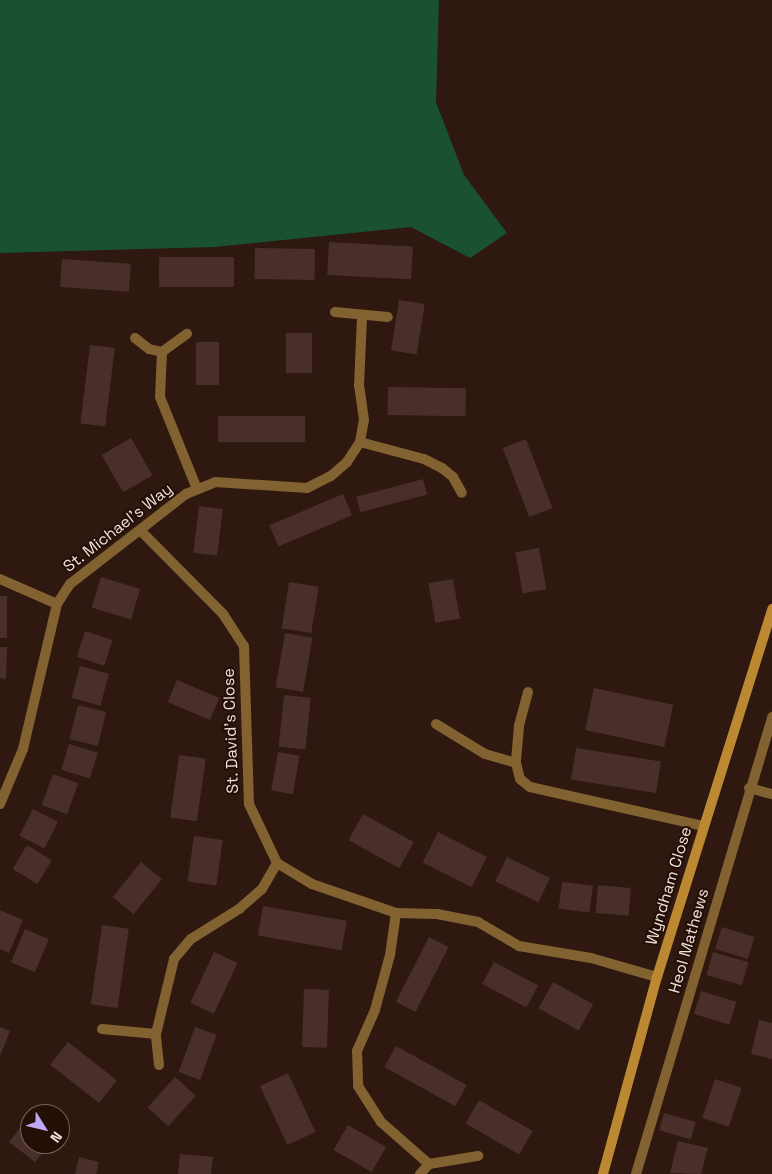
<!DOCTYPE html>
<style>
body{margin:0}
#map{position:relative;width:772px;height:1174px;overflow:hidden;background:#2e180f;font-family:"Space Grotesk",sans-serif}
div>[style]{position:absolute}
.green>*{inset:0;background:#1a5133}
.building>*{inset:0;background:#492f2a;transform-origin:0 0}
.lane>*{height:10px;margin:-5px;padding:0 5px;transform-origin:5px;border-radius:5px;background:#826231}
.street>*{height:10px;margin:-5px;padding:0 5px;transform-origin:5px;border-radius:5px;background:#826231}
.secondary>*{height:10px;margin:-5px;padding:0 5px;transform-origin:5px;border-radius:5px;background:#bc8832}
span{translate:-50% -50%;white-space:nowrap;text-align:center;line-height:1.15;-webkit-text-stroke:4px #230f06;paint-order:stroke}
.street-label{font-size:16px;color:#f1e1db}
.north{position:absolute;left:20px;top:1104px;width:50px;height:50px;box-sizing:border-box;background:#230f06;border:1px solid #75635b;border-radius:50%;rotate:126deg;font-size:14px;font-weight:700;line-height:20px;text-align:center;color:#f1e1db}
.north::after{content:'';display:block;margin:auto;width:18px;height:22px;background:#bfa9f4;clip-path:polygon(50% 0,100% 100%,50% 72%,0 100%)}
</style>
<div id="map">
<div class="green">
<i style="clip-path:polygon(0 0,439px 0,436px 102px,464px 175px,507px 233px,470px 258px,411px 227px,214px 247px,0 253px)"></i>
</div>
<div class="building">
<i style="left:329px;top:242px;width:84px;height:33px;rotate:3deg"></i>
<i style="left:255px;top:248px;width:60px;height:31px;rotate:1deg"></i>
<i style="left:159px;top:257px;width:75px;height:30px"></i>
<i style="left:62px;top:259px;width:69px;height:28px;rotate:4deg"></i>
<i style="left:399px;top:300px;width:26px;height:51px;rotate:9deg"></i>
<i style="left:286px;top:333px;width:26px;height:40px"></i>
<i style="left:196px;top:342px;width:23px;height:43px"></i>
<i style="left:90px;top:345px;width:25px;height:79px;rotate:7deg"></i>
<i style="left:388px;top:387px;width:78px;height:28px;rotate:1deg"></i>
<i style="left:218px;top:416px;width:87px;height:26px"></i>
<i style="left:131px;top:438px;width:43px;height:34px;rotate:60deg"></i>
<i style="left:526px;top:439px;width:74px;height:25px;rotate:69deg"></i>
<i style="left:423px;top:479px;width:16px;height:69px;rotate:75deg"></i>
<i style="left:343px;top:494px;width:23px;height:80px;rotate:67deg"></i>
<i style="left:199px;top:506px;width:24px;height:47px;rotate:7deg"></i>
<i style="left:539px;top:548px;width:42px;height:24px;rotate:80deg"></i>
<i style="left:101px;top:577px;width:41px;height:32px;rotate:17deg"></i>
<i style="left:453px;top:579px;width:40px;height:25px;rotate:80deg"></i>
<i style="left:289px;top:582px;width:30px;height:47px;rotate:9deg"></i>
<i style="left:0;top:596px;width:7px;height:42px"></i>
<i style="left:85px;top:631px;width:29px;height:27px;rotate:18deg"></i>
<i style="left:285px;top:633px;width:28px;height:55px;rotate:10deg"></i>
<i style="clip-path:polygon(0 647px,7px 647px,6px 679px,0 678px)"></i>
<i style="left:80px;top:666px;width:30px;height:33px;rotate:15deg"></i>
<i style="left:177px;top:680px;width:46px;height:24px;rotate:23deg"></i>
<i style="left:594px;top:688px;width:81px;height:43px;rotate:12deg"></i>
<i style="left:284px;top:695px;width:27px;height:52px;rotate:6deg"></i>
<i style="left:78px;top:705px;width:29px;height:35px;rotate:14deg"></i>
<i style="left:69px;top:744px;width:30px;height:27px;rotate:17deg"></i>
<i style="left:576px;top:748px;width:86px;height:32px;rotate:9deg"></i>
<i style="left:278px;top:752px;width:22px;height:39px;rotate:10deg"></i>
<i style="left:179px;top:755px;width:27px;height:63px;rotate:8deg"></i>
<i style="left:53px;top:774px;width:27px;height:33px;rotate:20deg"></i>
<i style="left:33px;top:809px;width:28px;height:30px;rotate:27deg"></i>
<i style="left:363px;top:814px;width:58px;height:30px;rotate:29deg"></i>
<i style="left:438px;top:832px;width:55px;height:34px;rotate:27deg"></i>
<i style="left:194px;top:836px;width:29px;height:46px;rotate:8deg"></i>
<i style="left:27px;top:845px;width:29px;height:28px;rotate:31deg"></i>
<i style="left:507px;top:857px;width:48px;height:27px;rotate:26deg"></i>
<i style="left:141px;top:862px;width:27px;height:45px;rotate:39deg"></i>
<i style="left:562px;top:882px;width:31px;height:27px;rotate:7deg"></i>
<i style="left:598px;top:885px;width:33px;height:28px;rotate:5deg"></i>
<i style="left:263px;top:906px;width:85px;height:30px;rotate:10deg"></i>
<i style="clip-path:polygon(0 910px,23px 920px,9px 953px,0 949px)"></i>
<i style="left:102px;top:925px;width:27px;height:80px;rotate:8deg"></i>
<i style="left:722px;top:927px;width:34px;height:23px;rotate:17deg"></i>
<i style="left:25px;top:929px;width:26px;height:36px;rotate:23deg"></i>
<i style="left:429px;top:937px;width:22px;height:73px;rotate:27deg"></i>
<i style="left:214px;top:952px;width:26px;height:56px;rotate:25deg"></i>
<i style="left:713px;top:952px;width:37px;height:24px;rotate:16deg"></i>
<i style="left:494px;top:962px;width:50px;height:25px;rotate:28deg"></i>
<i style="left:553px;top:982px;width:46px;height:30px;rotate:29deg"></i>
<i style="left:304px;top:989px;width:25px;height:58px;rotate:2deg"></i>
<i style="left:701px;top:991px;width:37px;height:24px;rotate:17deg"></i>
<i style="clip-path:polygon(759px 1020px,772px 1023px,772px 1059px,751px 1054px)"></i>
<i style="clip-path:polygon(0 1027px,10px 1031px,0 1056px)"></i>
<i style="left:195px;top:1027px;width:23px;height:48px;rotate:20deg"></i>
<i style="left:68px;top:1042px;width:62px;height:29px;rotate:38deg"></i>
<i style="left:396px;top:1046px;width:81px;height:24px;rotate:29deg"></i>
<i style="left:288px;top:1073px;width:65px;height:31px;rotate:65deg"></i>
<i style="left:175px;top:1077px;width:28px;height:41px;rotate:42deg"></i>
<i style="left:715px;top:1079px;width:28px;height:41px;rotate:18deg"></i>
<i style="left:479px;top:1100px;width:62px;height:27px;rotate:30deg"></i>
<i style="left:664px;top:1113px;width:33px;height:18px;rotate:16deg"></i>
<i style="clip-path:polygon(30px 1115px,30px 1144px,49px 1144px,35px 1162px,9px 1142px)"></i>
<i style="left:348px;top:1125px;width:44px;height:29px;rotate:30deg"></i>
<i style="clip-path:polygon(678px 1141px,708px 1148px,701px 1174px,670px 1173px)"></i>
<i style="clip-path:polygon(180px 1154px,213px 1157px,211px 1174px,178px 1174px)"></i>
<i style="clip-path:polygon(79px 1157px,99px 1162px,96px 1174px,75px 1174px)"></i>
</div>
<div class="lane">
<i style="left:528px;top:692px;width:35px;rotate:105deg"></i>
<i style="left:519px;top:726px;width:37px;rotate:95deg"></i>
<i style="left:516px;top:763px;width:16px;rotate:76deg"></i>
<i style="left:520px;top:779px;width:13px;rotate:39deg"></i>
<i style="left:530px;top:787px;width:177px;rotate:12.7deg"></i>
<i style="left:436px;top:724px;width:57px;rotate:31.5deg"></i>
<i style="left:485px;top:754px;width:32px;rotate:16deg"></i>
</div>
<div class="street">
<i style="left:335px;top:312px;width:53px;rotate:5.4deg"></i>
<i style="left:135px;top:338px;width:18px;rotate:38deg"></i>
<i style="left:149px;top:349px;width:13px;rotate:13deg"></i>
<i style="left:162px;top:352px;width:45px;rotate:92.5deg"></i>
<i style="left:160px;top:397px;width:99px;rotate:68.1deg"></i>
<i style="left:162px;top:352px;width:31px;rotate:-36deg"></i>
<i style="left:360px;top:442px;width:66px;rotate:14.9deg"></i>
<i style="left:424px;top:459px;width:20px;rotate:27deg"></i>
<i style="left:442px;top:468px;width:14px;rotate:39deg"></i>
<i style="left:453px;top:477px;width:18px;rotate:61deg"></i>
<i style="left:141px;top:531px;width:117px;rotate:45.3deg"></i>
<i style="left:223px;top:614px;width:38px;rotate:57deg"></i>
<i style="left:244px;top:646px;width:158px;rotate:88.2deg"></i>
<i style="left:249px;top:804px;width:65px;rotate:64.6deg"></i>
<i style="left:277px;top:863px;width:41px;rotate:31deg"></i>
<i style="left:312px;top:884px;width:89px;rotate:19deg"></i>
<i style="left:396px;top:913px;width:41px;rotate:1.4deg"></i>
<i style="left:437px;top:914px;width:42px;rotate:11deg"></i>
<i style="left:478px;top:922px;width:48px;rotate:30.3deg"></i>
<i style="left:519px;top:946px;width:73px;rotate:9.5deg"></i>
<i style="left:591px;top:958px;width:69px;rotate:16.1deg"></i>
<i style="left:0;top:579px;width:62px;rotate:23.7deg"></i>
<i style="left:749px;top:788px;width:24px;rotate:15deg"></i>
<i style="left:0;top:804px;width:60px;rotate:-67.3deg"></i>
<i style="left:23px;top:749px;width:149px;rotate:-76.8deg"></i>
<i style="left:57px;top:604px;width:24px;rotate:-57deg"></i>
<i style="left:70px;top:584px;width:147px;rotate:-37.8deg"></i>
<i style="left:186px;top:494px;width:31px;rotate:-22deg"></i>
<i style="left:215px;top:482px;width:92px;rotate:3.7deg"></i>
<i style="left:307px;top:488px;width:27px;rotate:-27deg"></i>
<i style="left:331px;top:476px;width:21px;rotate:-41deg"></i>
<i style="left:347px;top:462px;width:24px;rotate:-57deg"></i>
<i style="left:360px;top:442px;width:22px;rotate:-80deg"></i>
<i style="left:364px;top:420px;width:34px;rotate:-98deg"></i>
<i style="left:359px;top:386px;width:70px;rotate:-87.5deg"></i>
<i style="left:396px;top:913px;width:42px;rotate:98.1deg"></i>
<i style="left:390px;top:955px;width:57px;rotate:105.3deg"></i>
<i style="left:375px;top:1010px;width:45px;rotate:113.7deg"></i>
<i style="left:357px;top:1051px;width:35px;rotate:88deg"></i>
<i style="left:358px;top:1086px;width:43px;rotate:57.4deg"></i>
<i style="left:381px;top:1122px;width:64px;rotate:41.2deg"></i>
<i style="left:102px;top:1029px;width:54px;rotate:5.3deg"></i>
<i style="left:159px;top:1065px;width:31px;rotate:-96deg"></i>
<i style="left:156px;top:1034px;width:77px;rotate:-76.5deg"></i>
<i style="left:174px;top:959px;width:26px;rotate:-50deg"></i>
<i style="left:191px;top:939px;width:57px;rotate:-32deg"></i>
<i style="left:239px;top:909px;width:30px;rotate:-41deg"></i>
<i style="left:262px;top:889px;width:30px;rotate:-60deg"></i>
<i style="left:420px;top:1174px;width:13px;rotate:-48deg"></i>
<i style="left:429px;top:1164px;width:50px;rotate:-9.3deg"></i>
<i style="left:636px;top:1174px;width:477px;rotate:-73.4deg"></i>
</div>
<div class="secondary">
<i style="left:603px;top:1174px;width:204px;rotate:-74.7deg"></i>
<i style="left:657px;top:977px;width:386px;rotate:-72.6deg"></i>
</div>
<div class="street-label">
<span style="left:118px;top:528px;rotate:-38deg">St. Michael's Way</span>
<span style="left:231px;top:731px;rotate:-92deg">St. David's Close</span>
<span style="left:669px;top:886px;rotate:-73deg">Wyndham Close</span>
<span style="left:689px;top:941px;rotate:-74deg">Heol Mathews</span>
</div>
<div class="north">N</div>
</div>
